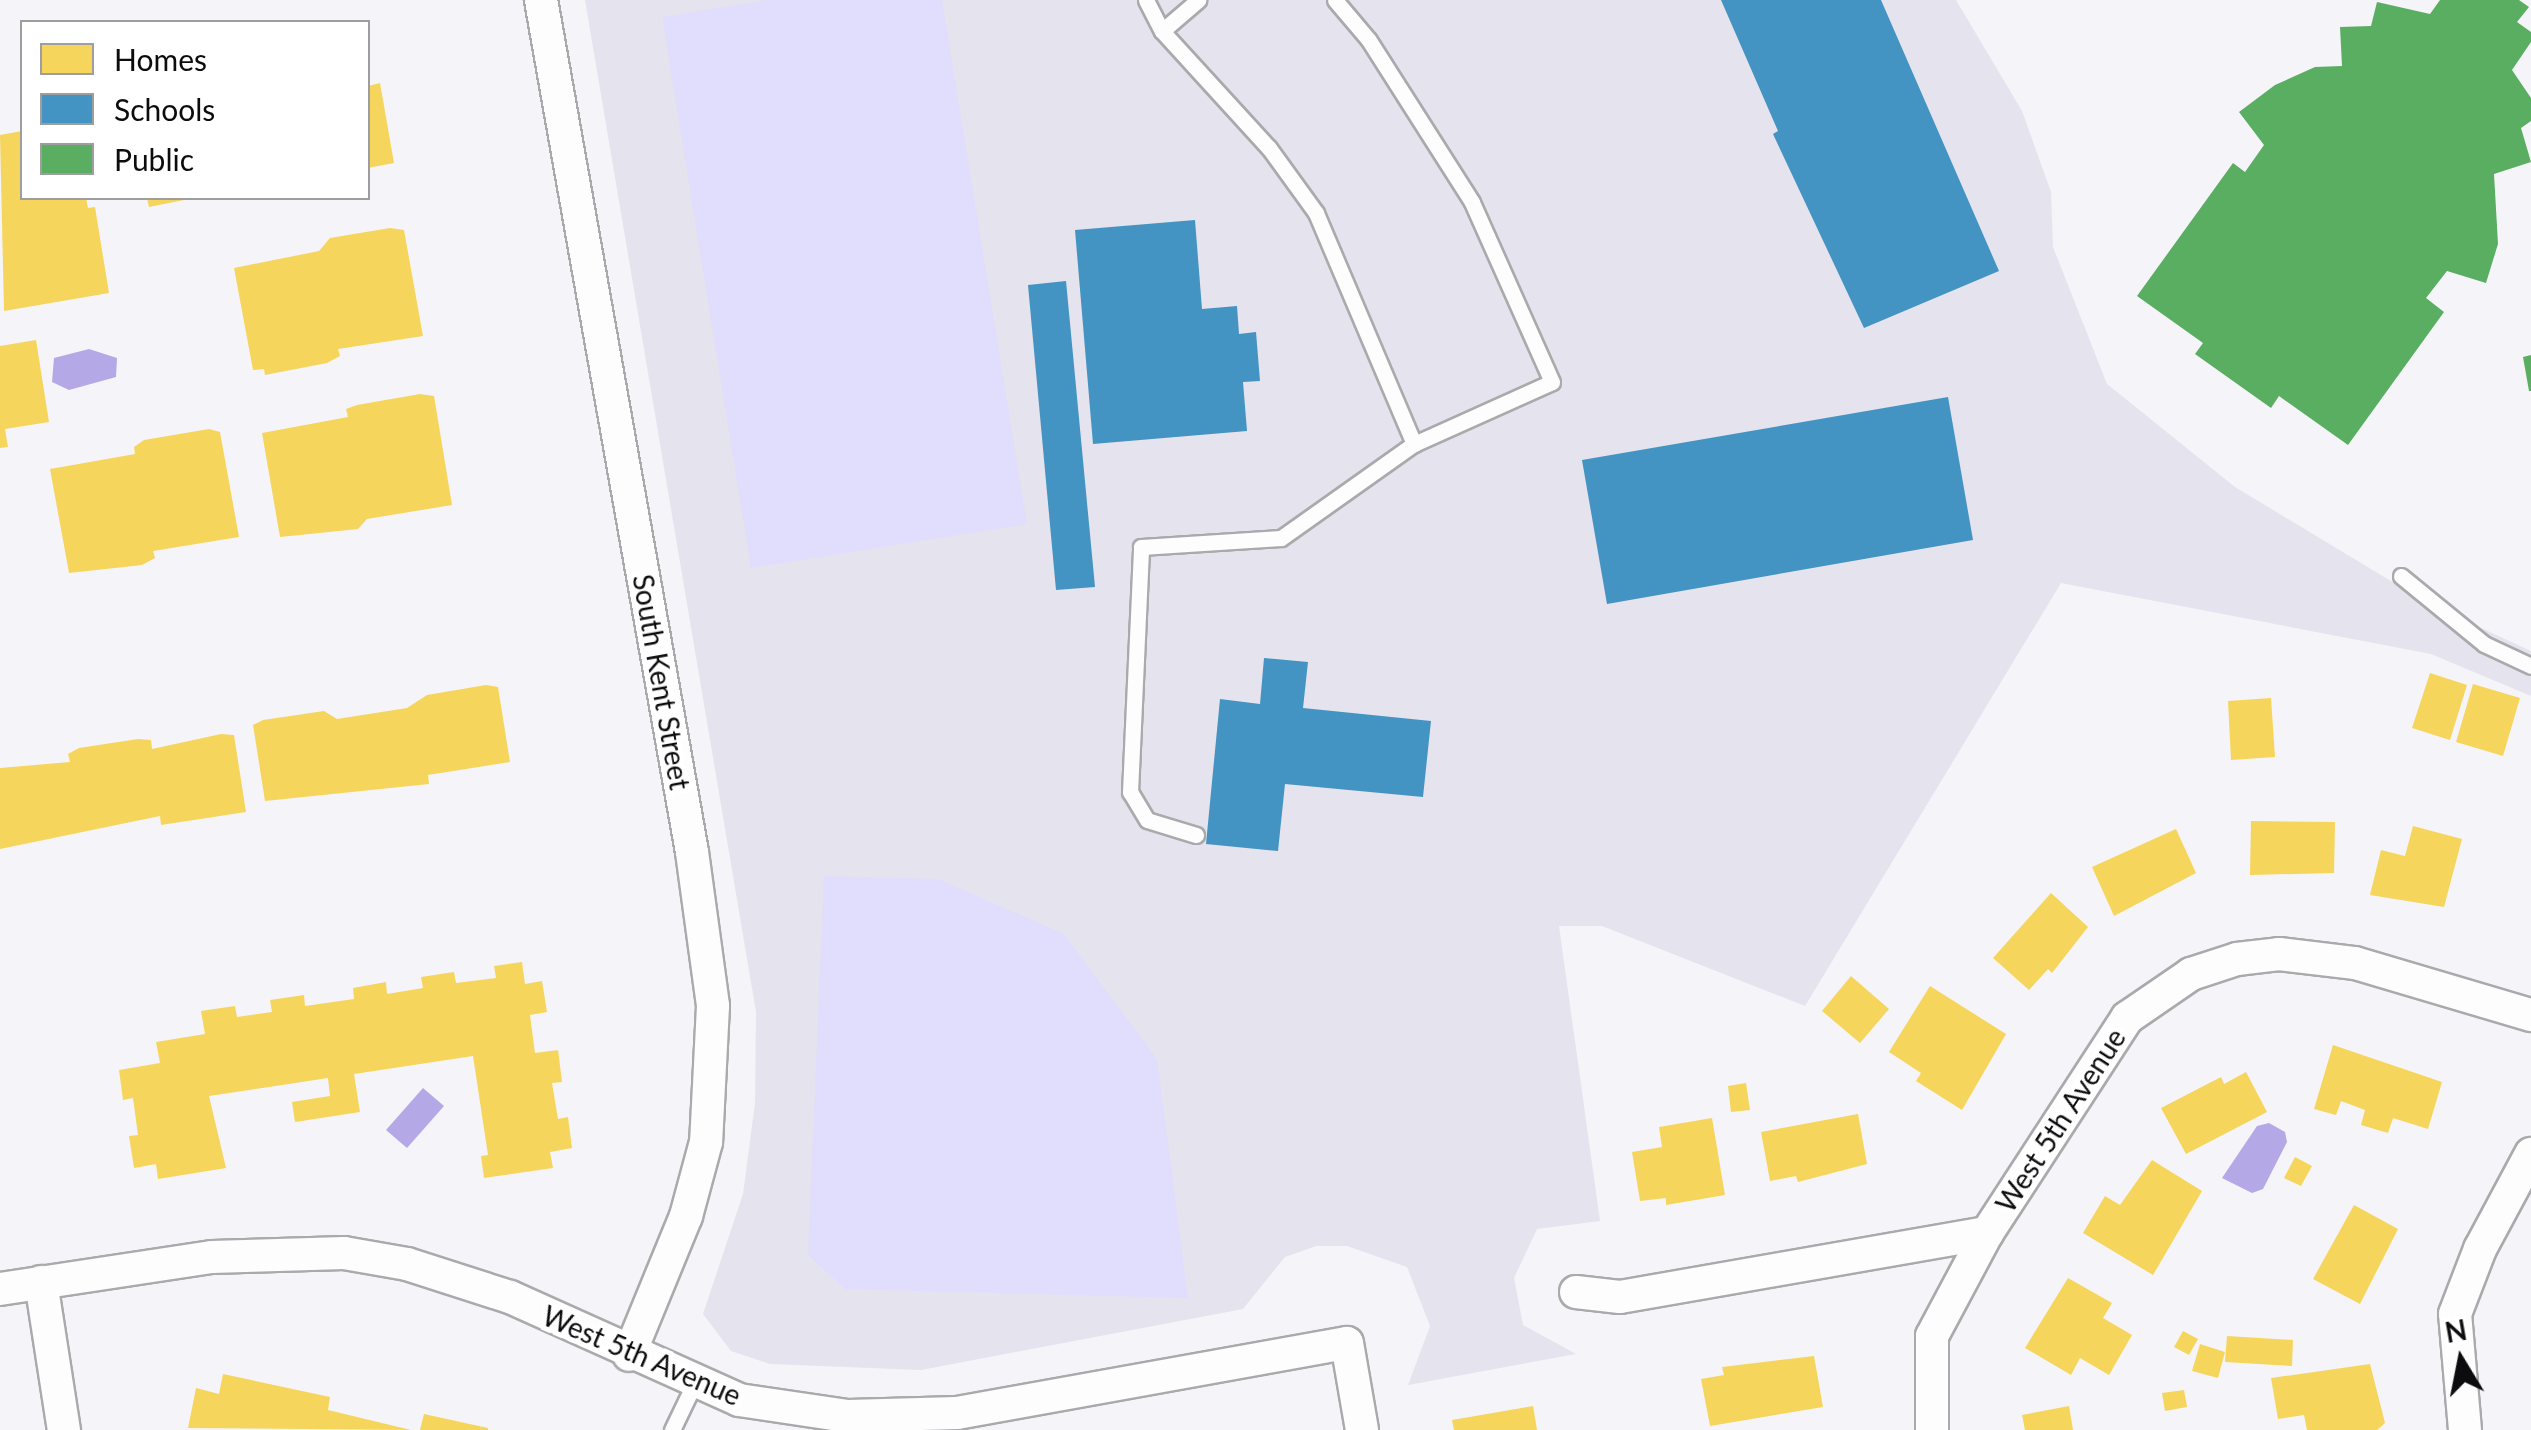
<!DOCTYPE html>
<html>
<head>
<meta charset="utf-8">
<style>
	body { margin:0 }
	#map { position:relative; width:2531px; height:1430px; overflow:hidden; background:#f5f4f8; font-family:Lato,sans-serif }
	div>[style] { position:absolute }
	.built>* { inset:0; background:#e5e3ed }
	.green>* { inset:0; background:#e1ddfc }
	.water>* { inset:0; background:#b4a8e7 }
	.homes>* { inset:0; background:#f6d55c }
	.schools>* { inset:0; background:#4393c3 }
	.public>* { inset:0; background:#5aae61 }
	.roads { filter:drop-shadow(2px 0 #aaa9ac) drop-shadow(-2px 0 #aaa9ac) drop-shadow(0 2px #aaa9ac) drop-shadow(0 -2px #aaa9ac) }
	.service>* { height:15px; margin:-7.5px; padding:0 7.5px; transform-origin:7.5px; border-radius:7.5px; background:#fefdfe }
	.minor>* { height:32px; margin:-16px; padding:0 16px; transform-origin:16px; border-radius:16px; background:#fefdfe }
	span { translate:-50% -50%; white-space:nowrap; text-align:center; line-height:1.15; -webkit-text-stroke:10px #fff; paint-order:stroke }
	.street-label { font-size:28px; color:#0c0c0e }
	.legend { position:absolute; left:20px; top:20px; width:350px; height:180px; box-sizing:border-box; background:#fff; border:2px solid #9e9e9f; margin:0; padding:12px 18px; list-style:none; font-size:30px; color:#0c0c0e }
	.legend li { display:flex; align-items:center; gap:20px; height:50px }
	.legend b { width:50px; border:2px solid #9e9e9f }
	.north { position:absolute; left:2411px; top:1310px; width:100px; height:100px; -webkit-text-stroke:8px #fff; paint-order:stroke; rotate:350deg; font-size:28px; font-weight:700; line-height:40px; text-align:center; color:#0c0c0e }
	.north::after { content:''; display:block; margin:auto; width:35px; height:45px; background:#0c0c0e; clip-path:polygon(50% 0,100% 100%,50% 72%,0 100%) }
</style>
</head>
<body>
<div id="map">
	<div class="built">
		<div style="clip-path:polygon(585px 0,1956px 0,2022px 111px,2051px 192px,2053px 247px,2107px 384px,2235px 487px,2429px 604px,2531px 651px,2531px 696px,2431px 654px,2061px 583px,1805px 1006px,1602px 926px,1559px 926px,1600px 1221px,1537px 1229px,1514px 1278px,1523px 1325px,1576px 1354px,1408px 1385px,1430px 1326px,1407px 1267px,1347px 1246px,1316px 1246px,1285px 1257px,1243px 1309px,921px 1370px,770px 1364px,731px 1351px,703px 1314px,743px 1194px,755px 1103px,756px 1012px)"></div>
	</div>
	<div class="green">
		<div style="clip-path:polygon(767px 0,942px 0,1027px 524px,751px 568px,662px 17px)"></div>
		<div style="clip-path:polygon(824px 876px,938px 879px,1064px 934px,1157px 1059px,1188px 1298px,845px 1289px,808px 1255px)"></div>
	</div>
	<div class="water">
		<div style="clip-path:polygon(89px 349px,117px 358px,116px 377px,69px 390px,52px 382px,54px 358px)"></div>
		<div style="clip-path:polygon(423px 1088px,444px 1106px,407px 1148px,386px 1130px)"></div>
		<div style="clip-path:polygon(2269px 1123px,2285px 1132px,2287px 1142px,2263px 1189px,2252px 1193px,2222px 1178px,2257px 1126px)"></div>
	</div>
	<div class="homes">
		<div style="clip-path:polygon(380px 83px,394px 163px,368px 168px,368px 86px)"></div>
		<div style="clip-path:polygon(22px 131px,22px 198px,86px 198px,88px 208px,95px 207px,109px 293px,4px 311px,0 135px)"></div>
		<div style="clip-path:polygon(147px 198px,189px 198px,189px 199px,149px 207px)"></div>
		<div style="clip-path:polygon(390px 228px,404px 230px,423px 336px,338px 349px,340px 356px,327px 363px,265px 375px,264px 369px,253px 370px,234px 268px,319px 251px,330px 238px)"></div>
		<div style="clip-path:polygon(36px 340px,49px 422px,5px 429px,8px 447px,0 448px,0 346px)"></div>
		<div style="clip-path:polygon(420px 394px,434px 396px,452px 505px,367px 519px,358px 529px,280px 537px,262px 433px,348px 417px,346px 409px,357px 405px)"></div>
		<div style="clip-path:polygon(209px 429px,220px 432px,239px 537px,153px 551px,155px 558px,142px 565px,69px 573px,50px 469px,135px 454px,134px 447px,144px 440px)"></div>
		<div style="clip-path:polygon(2430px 673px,2467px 685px,2450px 740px,2412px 728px)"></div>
		<div style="clip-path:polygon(2473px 684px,2520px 698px,2503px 756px,2456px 742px)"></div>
		<div style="clip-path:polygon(486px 685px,498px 687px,510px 762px,428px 775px,429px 784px,265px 801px,253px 725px,263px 720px,324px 711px,337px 719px,407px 708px,427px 695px)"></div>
		<div style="clip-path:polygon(2271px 698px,2275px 757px,2231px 760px,2228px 701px)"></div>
		<div style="clip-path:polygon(221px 734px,234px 735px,246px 812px,161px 825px,160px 816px,0 849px,0 768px,70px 762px,68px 754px,79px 748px,138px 739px,151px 740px,152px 749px)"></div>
		<div style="clip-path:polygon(2251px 821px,2335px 822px,2334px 873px,2250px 875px)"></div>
		<div style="clip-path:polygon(2413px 826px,2462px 839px,2444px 907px,2370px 895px,2381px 850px,2405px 856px)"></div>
		<div style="clip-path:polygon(2176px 829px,2196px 873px,2114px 916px,2092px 867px)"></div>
		<div style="clip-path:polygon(2051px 893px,2088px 927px,2052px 973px,2048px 969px,2029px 990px,1993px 958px)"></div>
		<div style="clip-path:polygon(522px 962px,525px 984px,542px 981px,547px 1012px,530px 1015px,535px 1053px,558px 1050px,562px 1082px,552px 1083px,558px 1119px,568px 1117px,572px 1148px,550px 1152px,553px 1168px,484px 1178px,481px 1156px,488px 1155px,473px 1056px,354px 1074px,360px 1112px,295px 1122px,292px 1102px,330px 1096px,328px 1078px,209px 1096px,226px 1168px,158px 1179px,156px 1164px,134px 1168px,129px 1136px,138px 1135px,133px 1098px,123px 1100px,119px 1070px,160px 1063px,156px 1042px,205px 1034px,201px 1011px,235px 1006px,237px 1017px,272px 1012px,270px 1000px,304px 995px,305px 1006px,354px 999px,353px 988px,386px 982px,387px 994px,423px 988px,421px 977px,454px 972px,456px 983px,496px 978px,494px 966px)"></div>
		<div style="clip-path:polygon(1851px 976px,1889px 1009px,1860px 1043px,1822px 1011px)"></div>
		<div style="clip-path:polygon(1930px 986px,2006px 1034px,1962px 1110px,1916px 1081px,1921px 1073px,1889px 1052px)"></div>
		<div style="clip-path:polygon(2333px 1045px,2442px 1082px,2428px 1129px,2393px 1118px,2388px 1133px,2361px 1125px,2365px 1110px,2341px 1101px,2336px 1115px,2314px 1109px)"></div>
		<div style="clip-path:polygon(2246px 1072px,2267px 1112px,2186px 1154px,2161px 1108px,2221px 1077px,2224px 1084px)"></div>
		<div style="clip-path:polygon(1746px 1083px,1750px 1110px,1731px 1112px,1728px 1086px)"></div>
		<div style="clip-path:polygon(1858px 1114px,1867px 1164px,1798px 1182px,1796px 1176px,1770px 1181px,1761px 1132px)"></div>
		<div style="clip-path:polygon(1712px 1118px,1725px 1195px,1666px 1205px,1666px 1198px,1640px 1201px,1632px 1152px,1662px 1147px,1659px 1127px)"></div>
		<div style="clip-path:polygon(2295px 1157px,2312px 1166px,2301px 1186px,2284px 1178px)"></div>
		<div style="clip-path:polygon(2152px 1160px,2202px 1191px,2153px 1275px,2083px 1233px,2105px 1196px,2120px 1205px)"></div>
		<div style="clip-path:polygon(2354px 1205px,2398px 1229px,2360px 1304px,2313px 1279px)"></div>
		<div style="clip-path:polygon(2068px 1278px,2112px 1303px,2103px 1318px,2132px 1335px,2109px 1375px,2080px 1358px,2071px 1375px,2025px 1348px)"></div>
		<div style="clip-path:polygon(2183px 1331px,2198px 1339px,2189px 1355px,2174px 1347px)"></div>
		<div style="clip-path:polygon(2227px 1336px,2293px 1340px,2292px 1366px,2225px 1362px)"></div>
		<div style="clip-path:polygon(2200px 1344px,2225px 1352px,2218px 1378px,2192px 1371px)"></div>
		<div style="clip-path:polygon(1814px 1356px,1823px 1407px,1710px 1426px,1701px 1379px,1724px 1375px,1722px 1367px)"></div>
		<div style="clip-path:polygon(2370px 1364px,2385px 1423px,2377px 1430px,2307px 1430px,2304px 1415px,2278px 1419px,2271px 1378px)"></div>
		<div style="clip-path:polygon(223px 1374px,330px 1397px,328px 1410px,411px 1430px,188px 1428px,196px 1388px,219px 1394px)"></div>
		<div style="clip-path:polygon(2184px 1390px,2187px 1407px,2165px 1411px,2162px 1393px)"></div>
		<div style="clip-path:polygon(1533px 1406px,1537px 1430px,1454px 1430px,1452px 1420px)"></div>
		<div style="clip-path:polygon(2069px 1406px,2073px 1430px,2025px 1430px,2022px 1415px)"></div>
		<div style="clip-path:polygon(424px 1414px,488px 1428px,488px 1430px,420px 1430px)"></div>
	</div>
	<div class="schools">
		<div style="clip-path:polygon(1721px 0,1881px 0,1999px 271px,1864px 328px,1773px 134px,1778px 131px)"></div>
		<div style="clip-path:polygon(1195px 220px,1202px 309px,1237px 306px,1239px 334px,1256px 332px,1260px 381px,1243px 382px,1247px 431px,1093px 444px,1075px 230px)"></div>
		<div style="clip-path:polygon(1066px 281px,1095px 587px,1056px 590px,1028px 285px)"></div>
		<div style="clip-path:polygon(1948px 397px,1973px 540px,1607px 604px,1582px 460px)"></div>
		<div style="clip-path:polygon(1264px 658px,1308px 662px,1303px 708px,1431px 721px,1423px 797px,1285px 784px,1278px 851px,1206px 844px,1220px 699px,1260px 704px)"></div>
	</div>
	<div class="public">
		<div style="clip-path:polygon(2440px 0,2519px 0,2529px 7px,2517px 22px,2531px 32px,2531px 42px,2512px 70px,2531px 98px,2531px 121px,2521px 128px,2531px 162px,2494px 174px,2498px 244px,2486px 283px,2447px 271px,2426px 298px,2444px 312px,2348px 445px,2279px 396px,2271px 408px,2195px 354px,2203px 343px,2137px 296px,2233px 163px,2245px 172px,2264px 145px,2239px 112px,2275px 85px,2315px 67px,2342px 66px,2340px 27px,2371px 26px,2377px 2px,2430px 14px)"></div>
		<div style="clip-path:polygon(2531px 355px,2531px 391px,2529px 391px,2523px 357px)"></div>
	</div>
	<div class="roads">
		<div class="service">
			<div style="left:1146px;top:0;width:35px;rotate:63deg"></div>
			<div style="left:1162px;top:31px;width:159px;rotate:47.6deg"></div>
			<div style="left:1269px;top:148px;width:80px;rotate:54.1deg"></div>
			<div style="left:1316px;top:213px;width:251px;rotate:67deg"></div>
			<div style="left:1162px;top:31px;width:48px;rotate:-40.7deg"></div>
			<div style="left:2401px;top:576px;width:107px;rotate:39.3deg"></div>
			<div style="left:2484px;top:644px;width:52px;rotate:25.1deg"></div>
			<div style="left:1196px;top:835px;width:51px;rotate:-163deg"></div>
			<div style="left:1147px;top:820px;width:33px;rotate:-121deg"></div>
			<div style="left:1130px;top:792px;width:245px;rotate:-87.4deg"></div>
			<div style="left:1141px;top:547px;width:140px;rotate:-3.7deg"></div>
			<div style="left:1281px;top:538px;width:163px;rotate:-35.3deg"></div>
			<div style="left:1414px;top:444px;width:151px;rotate:-24.2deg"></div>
			<div style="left:1552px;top:382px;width:197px;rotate:-114deg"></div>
			<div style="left:1472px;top:202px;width:193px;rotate:-122.5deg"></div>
			<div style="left:1368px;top:39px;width:51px;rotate:-130.2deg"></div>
			<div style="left:672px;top:1430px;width:51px;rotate:-64.4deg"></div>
		</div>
		<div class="minor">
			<div style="left:541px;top:0;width:865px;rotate:79.95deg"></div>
			<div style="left:692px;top:852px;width:155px;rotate:82.2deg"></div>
			<div style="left:713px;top:1006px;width:136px;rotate:92.9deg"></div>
			<div style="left:706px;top:1142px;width:77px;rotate:105.1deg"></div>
			<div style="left:686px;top:1216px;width:150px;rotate:112.3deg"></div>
			<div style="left:41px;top:1282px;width:150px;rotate:81.2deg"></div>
			<div style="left:0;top:1289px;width:214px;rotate:-8.6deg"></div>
			<div style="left:212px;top:1257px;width:132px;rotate:-1.7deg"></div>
			<div style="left:344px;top:1253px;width:64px;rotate:9.9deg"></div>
			<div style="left:407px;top:1264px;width:108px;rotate:17.8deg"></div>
			<div style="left:510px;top:1297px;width:251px;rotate:24.2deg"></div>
			<div style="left:739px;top:1400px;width:110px;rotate:8.4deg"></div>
			<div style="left:848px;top:1416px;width:109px;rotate:-1.6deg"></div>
			<div style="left:957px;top:1413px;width:396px;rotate:-10.2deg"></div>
			<div style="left:1347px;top:1343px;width:88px;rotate:80.2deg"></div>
			<div style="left:1576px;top:1292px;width:44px;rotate:6.5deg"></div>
			<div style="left:1620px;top:1297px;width:373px;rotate:-9.9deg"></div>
			<div style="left:1987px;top:1233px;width:257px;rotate:-56.9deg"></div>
			<div style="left:2127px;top:1018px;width:78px;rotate:-34.5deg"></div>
			<div style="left:2191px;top:974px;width:48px;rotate:-18.1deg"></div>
			<div style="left:2237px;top:959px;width:42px;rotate:-6.8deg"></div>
			<div style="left:2279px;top:954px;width:77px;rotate:6.8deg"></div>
			<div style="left:2355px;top:963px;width:184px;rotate:16.5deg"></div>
			<div style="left:1932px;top:1430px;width:94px;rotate:-90deg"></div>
			<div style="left:1932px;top:1336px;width:117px;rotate:-61.9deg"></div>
			<div style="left:2465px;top:1430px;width:116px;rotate:-94.9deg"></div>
			<div style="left:2455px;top:1314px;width:70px;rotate:-69deg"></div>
			<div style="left:2480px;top:1249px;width:108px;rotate:-61.8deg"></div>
		</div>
	</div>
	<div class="street-label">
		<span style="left:662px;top:682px;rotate:80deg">South Kent Street</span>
		<span style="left:2060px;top:1120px;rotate:-57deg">West 5th Avenue</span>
		<span style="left:642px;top:1355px;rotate:23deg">West 5th Avenue</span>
	</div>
	<ul class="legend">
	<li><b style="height:28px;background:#f6d55c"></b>Homes</li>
	<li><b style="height:28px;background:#4393c3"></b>Schools</li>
	<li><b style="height:28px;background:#5aae61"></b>Public</li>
	</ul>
	<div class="north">N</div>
</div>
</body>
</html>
